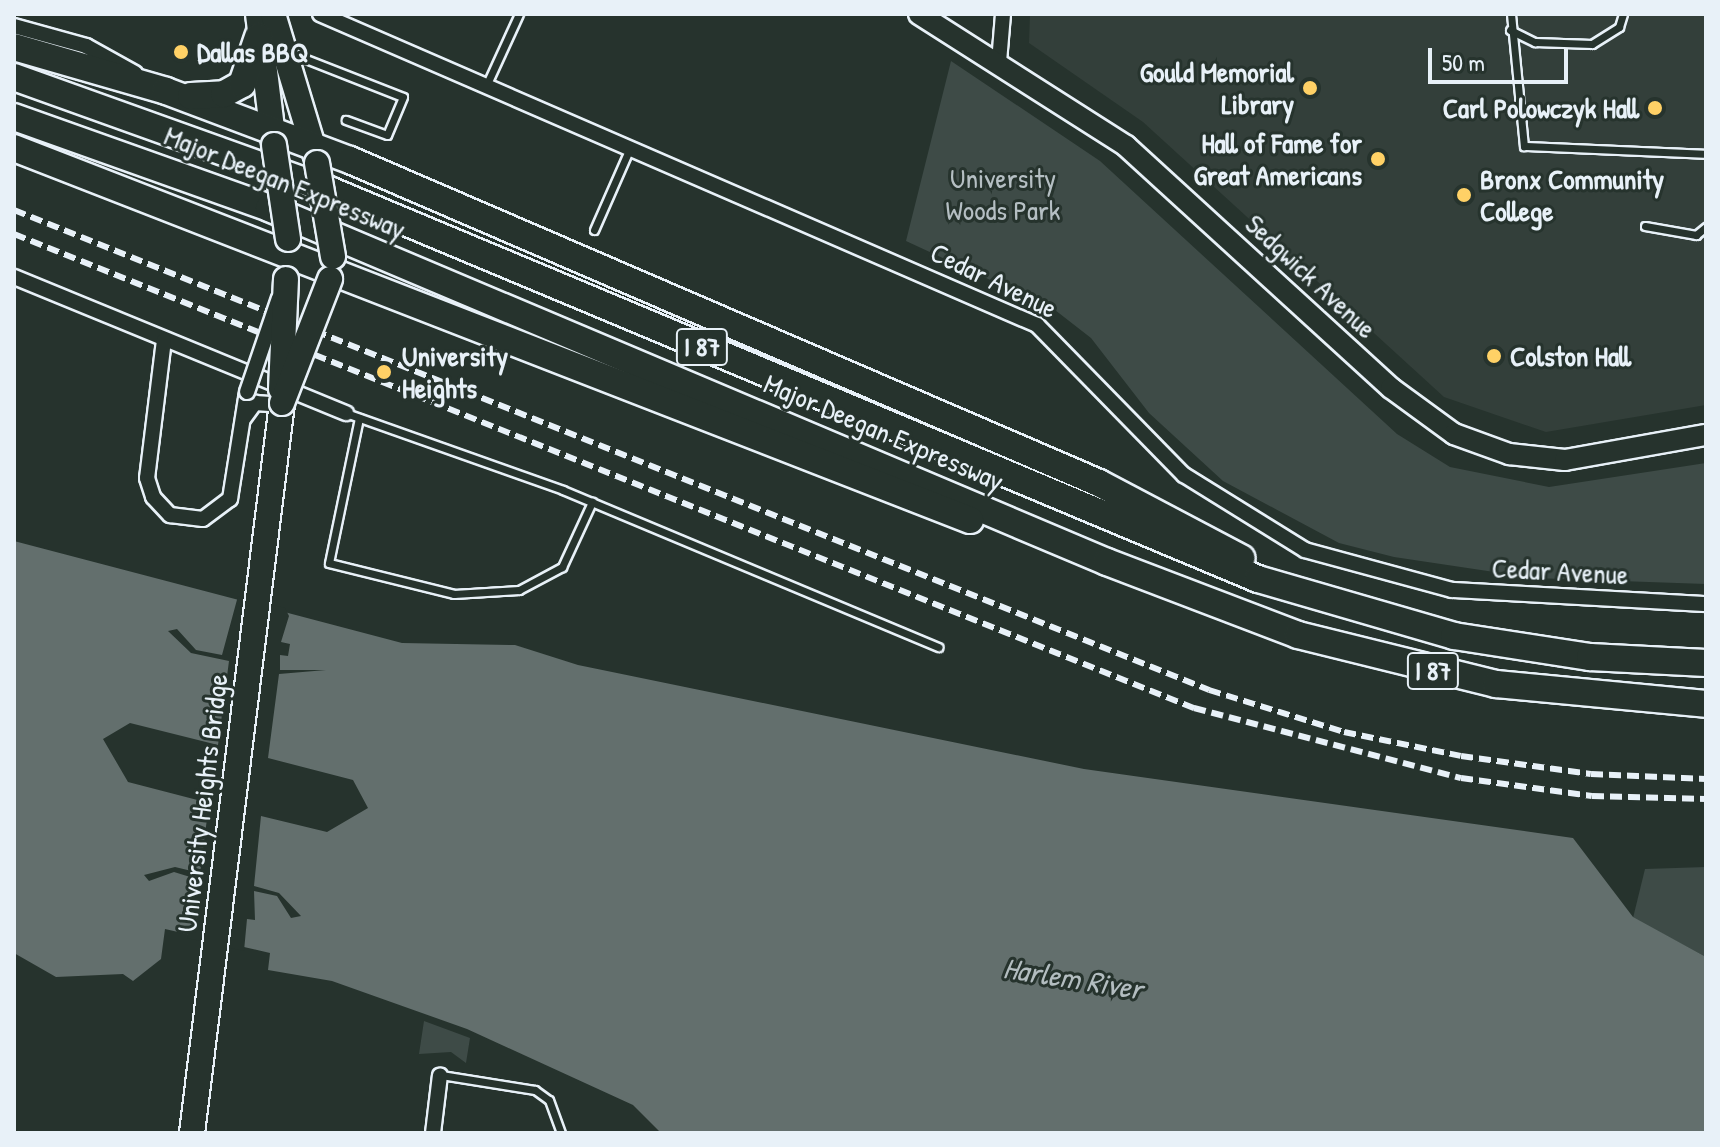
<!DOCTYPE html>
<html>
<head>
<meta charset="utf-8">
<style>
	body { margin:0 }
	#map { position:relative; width:1720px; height:1147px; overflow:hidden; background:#26332d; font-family:"Patrick Hand",sans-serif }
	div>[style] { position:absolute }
	.built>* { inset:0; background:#333f3a }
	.green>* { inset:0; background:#3e4b47 }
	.water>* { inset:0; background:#636f6d }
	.pier>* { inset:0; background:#26332d }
	.roads { filter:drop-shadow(2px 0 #e8f1f8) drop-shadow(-2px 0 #e8f1f8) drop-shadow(0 2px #e8f1f8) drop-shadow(0 -2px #e8f1f8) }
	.lane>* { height:7px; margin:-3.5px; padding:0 3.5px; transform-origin:3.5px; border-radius:3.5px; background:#26332d }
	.street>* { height:14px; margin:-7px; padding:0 7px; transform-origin:7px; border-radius:7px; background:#26332d }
	.secondary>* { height:20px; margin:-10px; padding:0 10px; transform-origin:10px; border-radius:10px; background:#26332d }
	.primary>* { height:24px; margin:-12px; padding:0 12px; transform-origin:12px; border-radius:12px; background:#26332d }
	.highway>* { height:26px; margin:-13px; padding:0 13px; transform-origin:13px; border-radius:13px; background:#26332d }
	.rail>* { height:6px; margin-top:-3px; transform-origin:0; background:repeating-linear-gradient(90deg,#e8f1f8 0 12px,transparent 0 18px) }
	.bridges { filter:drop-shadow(2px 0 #e8f1f8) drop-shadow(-2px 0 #e8f1f8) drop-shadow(0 2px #e8f1f8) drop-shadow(0 -2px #e8f1f8) }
	.street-bridge>* { height:14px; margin:-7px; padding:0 7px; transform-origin:7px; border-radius:7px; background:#26332d }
	.primary-bridge>* { height:24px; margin:-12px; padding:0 12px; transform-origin:12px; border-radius:12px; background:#26332d }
	.dots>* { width:22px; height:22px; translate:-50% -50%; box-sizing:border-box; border:4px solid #26332d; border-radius:50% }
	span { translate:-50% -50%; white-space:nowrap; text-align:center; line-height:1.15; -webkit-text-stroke:6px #26332d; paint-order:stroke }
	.shield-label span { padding:2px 6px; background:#26332d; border:2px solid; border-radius:6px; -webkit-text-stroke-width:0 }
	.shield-label { font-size:26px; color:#e8f1f8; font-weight:700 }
	.poi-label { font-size:28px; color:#e8f1f8; font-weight:700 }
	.left { translate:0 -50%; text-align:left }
	.right { translate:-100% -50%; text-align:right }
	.park-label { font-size:28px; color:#b5bfc3 }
	.street-label { font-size:28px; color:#e8f1f8 }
	.water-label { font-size:30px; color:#b3bdc0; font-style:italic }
	.frame { position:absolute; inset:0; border:16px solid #e8f1f8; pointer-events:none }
	.scale { position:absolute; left:1428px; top:48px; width:140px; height:36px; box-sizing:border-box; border:4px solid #e8f1f8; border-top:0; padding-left:10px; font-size:24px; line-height:28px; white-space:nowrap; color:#e8f1f8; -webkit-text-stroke:6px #26332d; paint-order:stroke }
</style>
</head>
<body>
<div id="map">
	<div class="built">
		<div style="clip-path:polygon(1030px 14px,1706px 14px,1706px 405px,1546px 432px,1444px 397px,1143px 122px,1029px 43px)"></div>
	</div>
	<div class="green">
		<div style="clip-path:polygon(951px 61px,1100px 161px,1397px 434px,1450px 467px,1549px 487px,1706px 463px,1706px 584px,1534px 578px,1394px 557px,1339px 543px,1223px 481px,1149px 413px,1091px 338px,1055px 310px,906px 241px)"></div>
		<div style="clip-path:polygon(1706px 867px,1706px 957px,1633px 918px,1645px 869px)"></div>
		<div style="clip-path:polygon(424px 1021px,470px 1038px,466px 1063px,451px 1052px,419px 1054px)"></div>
	</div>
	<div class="water">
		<div style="clip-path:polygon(14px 541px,402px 643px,515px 645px,578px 665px,1084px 769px,1573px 838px,1633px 917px,1706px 957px,1706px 1133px,661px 1133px,633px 1105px,467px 1029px,332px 981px,268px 970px,270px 953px,165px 929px,161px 959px,133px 981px,123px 974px,56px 977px,14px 953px)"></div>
	</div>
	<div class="pier">
		<div style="clip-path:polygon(238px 596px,285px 608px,289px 616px,281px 642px,290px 644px,288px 656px,280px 655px,280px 670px,326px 670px,279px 674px,268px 758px,353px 780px,368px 808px,327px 832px,261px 816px,254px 886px,279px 893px,301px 916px,291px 918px,277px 896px,254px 891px,255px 920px,247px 919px,244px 951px,187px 938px,189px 926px,196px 926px,197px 913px,189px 912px,200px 880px,174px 872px,149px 881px,144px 875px,175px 867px,200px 873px,209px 803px,128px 782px,103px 739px,130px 723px,218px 745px,229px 661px,191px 653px,168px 631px,177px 629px,196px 650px,222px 655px)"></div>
	</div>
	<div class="roads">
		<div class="lane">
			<div style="left:1511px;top:14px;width:133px;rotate:84.4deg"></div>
			<div style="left:1524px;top:146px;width:182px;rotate:2.5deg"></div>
			<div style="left:1510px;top:30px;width:28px;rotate:26deg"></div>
			<div style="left:1535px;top:42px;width:57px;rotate:2deg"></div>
			<div style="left:1592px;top:44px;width:32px;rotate:-32deg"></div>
			<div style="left:1619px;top:27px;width:14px;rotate:-73deg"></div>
			<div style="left:288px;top:52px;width:123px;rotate:21.4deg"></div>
			<div style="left:403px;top:97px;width:41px;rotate:112.8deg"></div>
			<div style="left:387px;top:135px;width:44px;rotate:-159.9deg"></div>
			<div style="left:486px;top:86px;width:79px;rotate:-65.4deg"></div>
			<div style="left:1645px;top:226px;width:52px;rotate:10deg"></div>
			<div style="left:1696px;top:235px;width:13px;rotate:-39deg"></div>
			<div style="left:594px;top:230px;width:90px;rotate:-66.3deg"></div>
			<div style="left:346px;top:413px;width:230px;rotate:19.5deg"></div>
			<div style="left:563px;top:490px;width:407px;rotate:22.7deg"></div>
			<div style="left:359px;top:418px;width:148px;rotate:101.7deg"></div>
			<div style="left:329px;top:563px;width:129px;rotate:13.9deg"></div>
			<div style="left:454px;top:594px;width:65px;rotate:-3.5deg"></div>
			<div style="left:519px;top:590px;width:49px;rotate:-28.1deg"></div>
			<div style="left:562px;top:567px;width:72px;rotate:-65.2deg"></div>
			<div style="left:441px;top:1075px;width:95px;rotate:9.1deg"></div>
			<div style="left:535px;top:1090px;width:17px;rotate:36deg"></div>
			<div style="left:549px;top:1100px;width:35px;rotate:70deg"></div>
		</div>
		<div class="street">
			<div style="left:320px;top:14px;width:782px;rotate:23.45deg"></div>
			<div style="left:1037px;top:325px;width:210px;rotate:45.6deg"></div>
			<div style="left:1184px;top:475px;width:142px;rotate:31.8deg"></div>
			<div style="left:1305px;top:550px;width:152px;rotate:15.2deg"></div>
			<div style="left:1452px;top:590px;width:254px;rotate:3.2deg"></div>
			<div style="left:14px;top:26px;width:75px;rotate:15.5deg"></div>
			<div style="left:86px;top:46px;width:56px;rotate:28.9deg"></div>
			<div style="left:999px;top:62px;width:48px;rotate:-85.2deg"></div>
			<div style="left:14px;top:277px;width:359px;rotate:22.3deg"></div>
			<div style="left:164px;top:340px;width:139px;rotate:97deg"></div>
			<div style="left:147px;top:478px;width:20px;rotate:72deg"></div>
			<div style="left:153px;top:497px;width:25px;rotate:47deg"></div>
			<div style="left:170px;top:515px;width:33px;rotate:7deg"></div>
			<div style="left:203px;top:519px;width:34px;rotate:-37deg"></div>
			<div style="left:230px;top:499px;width:108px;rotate:-81deg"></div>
			<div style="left:244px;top:418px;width:19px;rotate:-54deg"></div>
			<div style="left:255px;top:403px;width:26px;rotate:4deg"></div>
			<div style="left:433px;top:1133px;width:58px;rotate:-83.1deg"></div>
		</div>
		<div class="secondary">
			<div style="left:919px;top:14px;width:246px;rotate:32.5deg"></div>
			<div style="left:1126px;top:146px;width:359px;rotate:42.4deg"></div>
			<div style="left:1391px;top:388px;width:78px;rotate:36.1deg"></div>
			<div style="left:1454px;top:434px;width:59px;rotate:20deg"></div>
			<div style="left:1509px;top:454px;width:56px;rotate:6.1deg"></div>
			<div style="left:1565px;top:460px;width:143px;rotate:-10.1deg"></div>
		</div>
		<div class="primary">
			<div style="left:258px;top:14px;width:132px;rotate:83deg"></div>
			<div style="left:273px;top:14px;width:152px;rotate:73.2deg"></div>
			<div style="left:192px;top:1133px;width:736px;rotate:-82.97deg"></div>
		</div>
		<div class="highway">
			<div style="left:14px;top:47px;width:158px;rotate:16.1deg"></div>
			<div style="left:166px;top:91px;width:197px;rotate:20.6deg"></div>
			<div style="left:350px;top:160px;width:816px;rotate:23.33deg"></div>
			<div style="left:1099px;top:483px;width:161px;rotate:27.8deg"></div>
			<div style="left:14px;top:77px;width:335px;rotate:19.7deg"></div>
			<div style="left:329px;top:190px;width:1007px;rotate:22.72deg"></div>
			<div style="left:1258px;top:579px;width:204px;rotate:16.2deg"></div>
			<div style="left:1454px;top:636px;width:138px;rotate:8.8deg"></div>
			<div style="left:1590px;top:657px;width:116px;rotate:3deg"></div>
			<div style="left:191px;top:96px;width:33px;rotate:-3deg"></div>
			<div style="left:224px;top:94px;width:21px;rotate:-29deg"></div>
			<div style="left:242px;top:84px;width:50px;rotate:-71.2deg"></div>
			<div style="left:14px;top:117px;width:271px;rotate:19.6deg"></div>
			<div style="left:269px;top:208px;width:910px;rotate:22.9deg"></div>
			<div style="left:1107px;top:562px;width:204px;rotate:20.9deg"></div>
			<div style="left:1298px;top:635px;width:204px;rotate:13.9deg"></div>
			<div style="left:1496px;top:684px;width:211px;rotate:5.4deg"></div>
			<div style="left:14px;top:148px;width:1026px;rotate:21.26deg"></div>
		</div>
	</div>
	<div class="rail">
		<div style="left:14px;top:210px;width:1288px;rotate:21.88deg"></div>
		<div style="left:1209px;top:690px;width:141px;rotate:17.3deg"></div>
		<div style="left:1344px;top:732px;width:119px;rotate:11.6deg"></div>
		<div style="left:1461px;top:756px;width:131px;rotate:7.9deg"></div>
		<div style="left:1591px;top:774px;width:115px;rotate:2.5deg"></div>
		<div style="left:14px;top:234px;width:1272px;rotate:21.89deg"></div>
		<div style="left:1194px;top:708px;width:276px;rotate:14.7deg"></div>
		<div style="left:1461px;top:778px;width:132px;rotate:7.8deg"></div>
		<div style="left:1592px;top:796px;width:114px;rotate:1.5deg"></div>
	</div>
	<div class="bridges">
		<div class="street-bridge">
			<div style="left:247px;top:392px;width:99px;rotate:-71.2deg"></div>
		</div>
		<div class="primary-bridge">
			<div style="left:274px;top:145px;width:95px;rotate:81.5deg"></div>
			<div style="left:317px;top:163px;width:95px;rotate:80.3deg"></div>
			<div style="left:281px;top:389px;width:110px;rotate:-87.4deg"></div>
			<div style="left:282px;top:403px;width:133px;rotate:-68.8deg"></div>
		</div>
	</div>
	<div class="dots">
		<div style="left:181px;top:52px;background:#ffd166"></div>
		<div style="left:1310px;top:88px;background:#ffd166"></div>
		<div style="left:1655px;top:108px;background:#ffd166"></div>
		<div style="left:1378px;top:159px;background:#ffd166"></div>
		<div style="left:1464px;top:195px;background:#ffd166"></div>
		<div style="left:1494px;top:356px;background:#ffd166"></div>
		<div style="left:384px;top:372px;background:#ffd166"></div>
	</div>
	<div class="shield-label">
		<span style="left:702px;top:347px">I 87</span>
		<span style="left:1433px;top:671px">I 87</span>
	</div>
	<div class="poi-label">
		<span class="left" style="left:197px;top:52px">Dallas BBQ</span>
		<span class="right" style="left:1294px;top:88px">Gould Memorial<br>Library</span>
		<span class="right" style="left:1639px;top:108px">Carl Polowczyk Hall</span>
		<span class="right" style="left:1362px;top:159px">Hall of Fame for<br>Great Americans</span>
		<span class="left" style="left:1480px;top:195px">Bronx Community<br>College</span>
		<span class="left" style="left:402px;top:372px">University<br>Heights</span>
		<span class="left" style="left:1510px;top:356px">Colston Hall</span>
	</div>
	<div class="park-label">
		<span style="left:1003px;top:194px">University<br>Woods Park</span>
	</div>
	<div class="street-label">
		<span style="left:285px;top:182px;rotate:22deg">Major Deegan Expressway</span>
		<span style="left:1311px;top:276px;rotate:43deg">Sedgwick Avenue</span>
		<span style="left:994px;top:280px;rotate:26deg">Cedar Avenue</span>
		<span style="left:884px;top:432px;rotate:23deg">Major Deegan Expressway</span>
		<span style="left:1560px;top:571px;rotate:3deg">Cedar Avenue</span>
		<span style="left:202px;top:803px;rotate:-83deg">University Heights Bridge</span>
	</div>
	<div class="water-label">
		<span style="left:1073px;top:978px;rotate:9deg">Harlem River</span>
	</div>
	<div class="frame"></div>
	<div class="scale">50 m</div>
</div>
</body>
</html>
